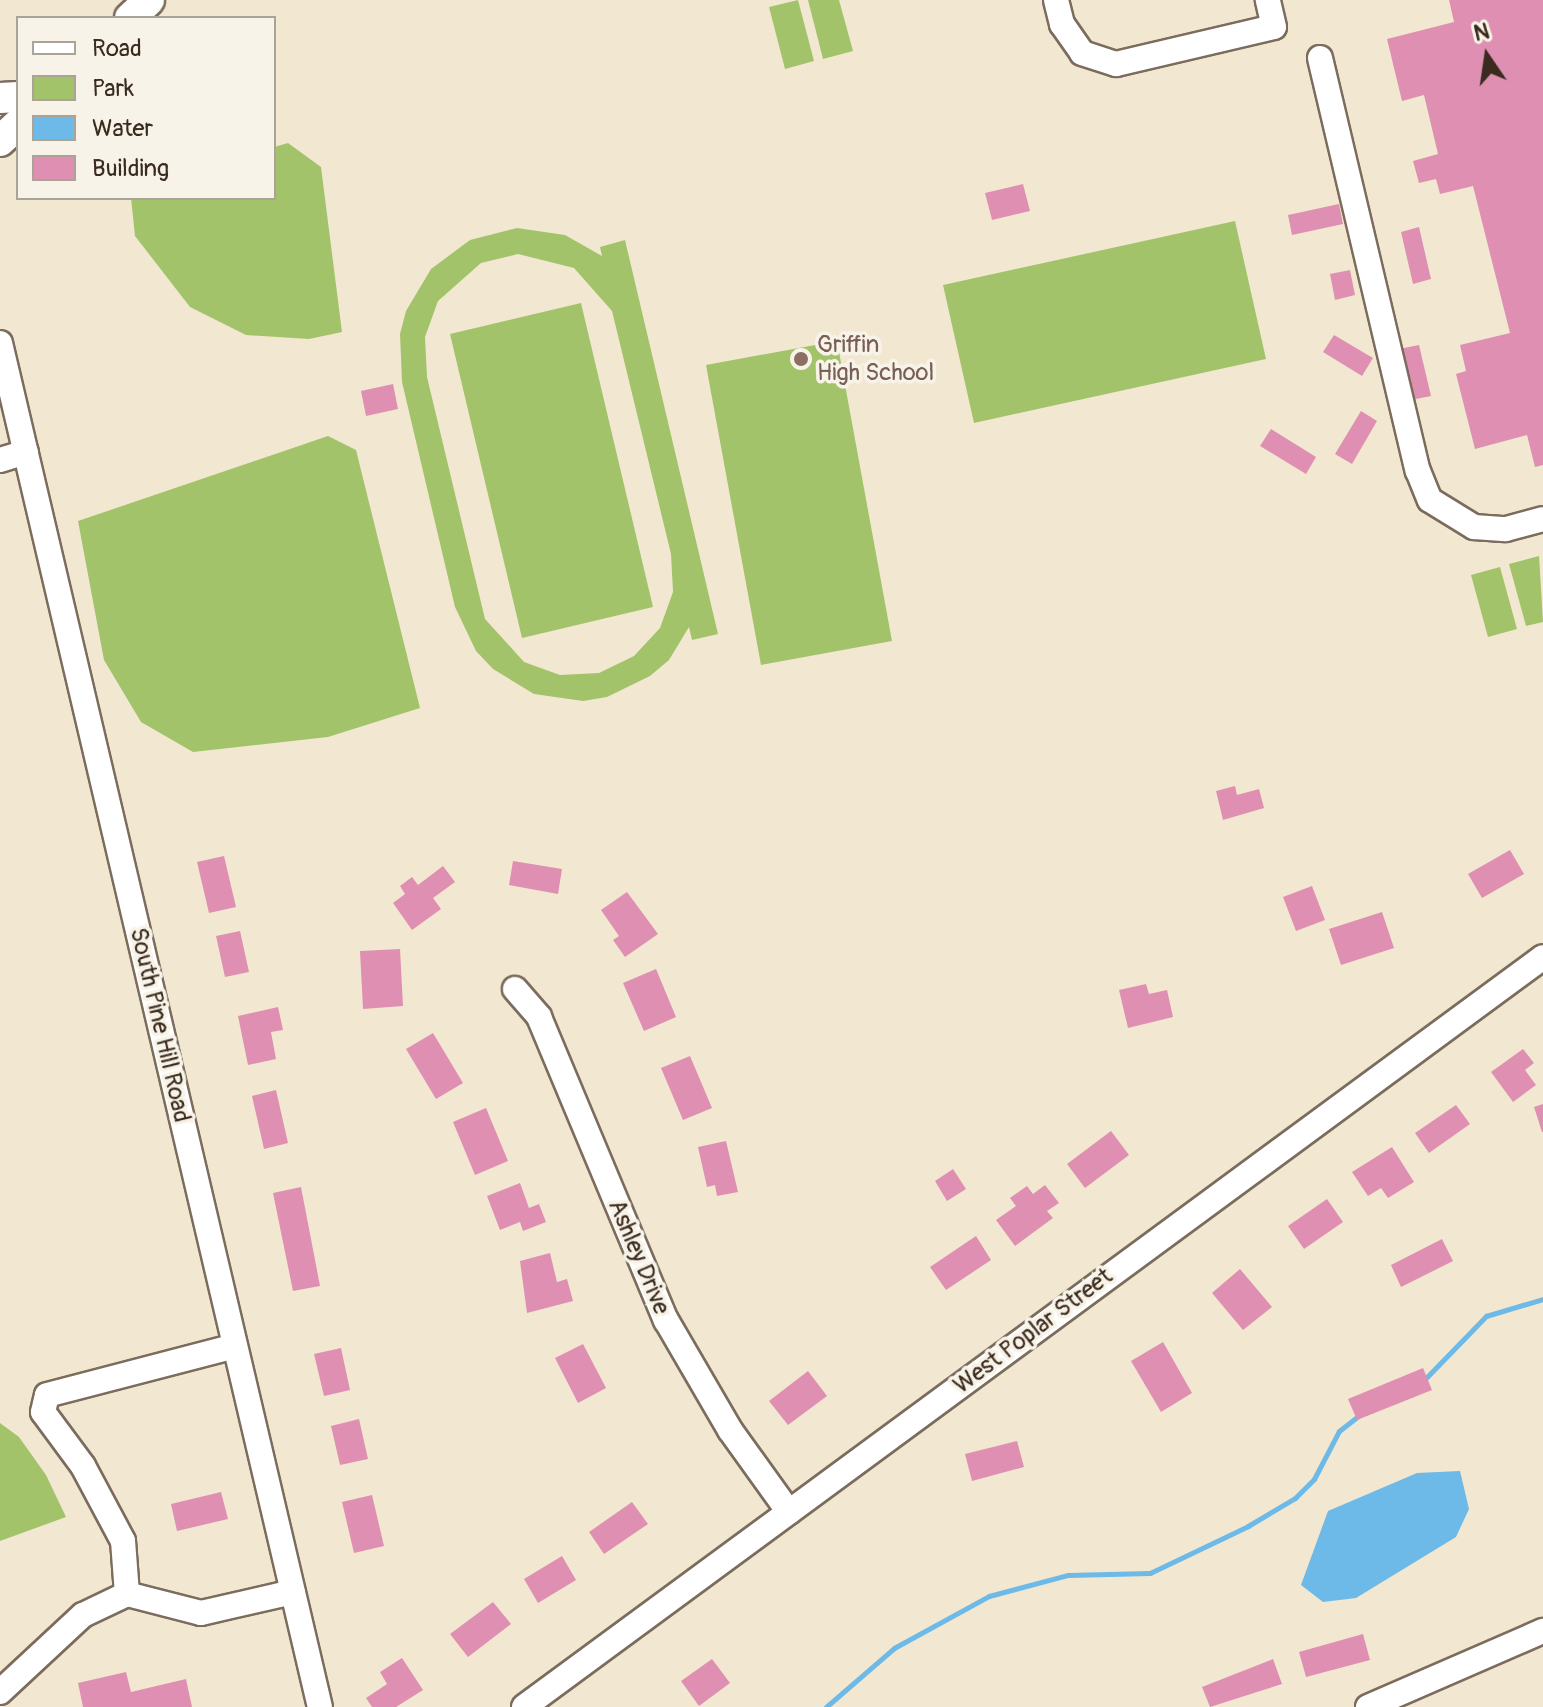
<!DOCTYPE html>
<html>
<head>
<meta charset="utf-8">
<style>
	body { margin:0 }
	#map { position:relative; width:1543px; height:1707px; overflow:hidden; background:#f2e8d1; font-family:Pangolin,sans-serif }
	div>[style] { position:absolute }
	.green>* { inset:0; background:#a3c36b }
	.water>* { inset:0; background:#6db9e7 }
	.stream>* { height:5px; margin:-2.5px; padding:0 2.5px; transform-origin:2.5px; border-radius:2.5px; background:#6db9e7 }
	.building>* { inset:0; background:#df8fb2 }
	.roads { filter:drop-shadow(2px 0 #7b6c5d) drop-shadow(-2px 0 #7b6c5d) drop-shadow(0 2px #7b6c5d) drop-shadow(0 -2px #7b6c5d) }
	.minor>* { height:24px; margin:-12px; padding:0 12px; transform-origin:12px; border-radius:12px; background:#fff }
	.major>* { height:30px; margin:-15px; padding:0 15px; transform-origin:15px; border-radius:15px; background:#fff }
	.dots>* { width:22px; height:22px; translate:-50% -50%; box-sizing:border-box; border:4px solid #f7f3e8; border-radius:50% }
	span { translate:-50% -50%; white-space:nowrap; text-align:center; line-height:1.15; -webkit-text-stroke:7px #f7f3e8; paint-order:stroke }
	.education-label { font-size:24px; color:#785e54 }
	.left { translate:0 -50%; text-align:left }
	.street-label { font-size:24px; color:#3b2a1e }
	.legend { position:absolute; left:16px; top:16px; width:260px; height:184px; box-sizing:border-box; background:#f7f3e8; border:2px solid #aca397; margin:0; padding:10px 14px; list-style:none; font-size:24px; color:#3b2a1e }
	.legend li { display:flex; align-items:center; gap:16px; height:40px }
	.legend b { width:40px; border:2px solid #aca397 }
	.north { position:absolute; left:1447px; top:16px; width:80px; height:80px; -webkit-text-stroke:6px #f7f3e8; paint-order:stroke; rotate:347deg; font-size:22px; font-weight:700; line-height:32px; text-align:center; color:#3b2a1e }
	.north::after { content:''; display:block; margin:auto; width:28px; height:36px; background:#3b2a1e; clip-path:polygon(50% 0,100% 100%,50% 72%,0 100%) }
</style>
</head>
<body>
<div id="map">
	<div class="green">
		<div style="clip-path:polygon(798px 0,814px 61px,785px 69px,769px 7px)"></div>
		<div style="clip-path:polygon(808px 0,839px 0,853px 51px,823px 59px)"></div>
		<div style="clip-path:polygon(288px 143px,321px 167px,342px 332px,309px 339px,246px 335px,190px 307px,135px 236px,131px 198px,274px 198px,274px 147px)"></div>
		<div style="clip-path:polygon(1235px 221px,1266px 359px,974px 423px,943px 285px)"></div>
		<div style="clip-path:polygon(evenodd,517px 228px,565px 235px,602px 256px,600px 247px,625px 240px,718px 634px,692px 640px,689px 627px,669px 660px,650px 676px,607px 697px,583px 701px,534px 694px,493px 669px,476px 651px,455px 607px,402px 382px,400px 334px,406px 311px,431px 269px,470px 240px,517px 228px,518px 254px,574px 268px,612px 311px,671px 554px,673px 592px,660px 628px,634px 656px,599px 673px,560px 675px,524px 662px,485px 619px,427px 377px,425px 337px,438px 301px,481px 263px,518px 254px)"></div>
		<div style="clip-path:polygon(581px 303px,653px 607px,522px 638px,450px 334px)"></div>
		<div style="clip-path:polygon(837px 341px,892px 641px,761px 665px,706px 365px)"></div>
		<div style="clip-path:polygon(328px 436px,356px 450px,420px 708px,328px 737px,193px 752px,141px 722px,104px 660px,78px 521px)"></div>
		<div style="clip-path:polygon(1539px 556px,1543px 622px,1526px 626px,1509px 564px)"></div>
		<div style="clip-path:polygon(1500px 567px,1517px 629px,1488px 637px,1471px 575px)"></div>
		<div style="clip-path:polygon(0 1423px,19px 1437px,46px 1475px,66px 1517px,0 1541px)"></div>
	</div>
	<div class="water">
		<div style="clip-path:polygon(1460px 1471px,1469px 1509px,1456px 1537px,1356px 1598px,1323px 1602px,1301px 1585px,1328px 1511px,1417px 1473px)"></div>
	</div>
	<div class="stream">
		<div style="left:1423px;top:1381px;width:91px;rotate:-45.9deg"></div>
		<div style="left:1486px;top:1316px;width:59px;rotate:-16.6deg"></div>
		<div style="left:826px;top:1707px;width:90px;rotate:-40.9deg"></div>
		<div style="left:894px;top:1648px;width:108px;rotate:-28.7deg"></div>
		<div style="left:989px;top:1596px;width:82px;rotate:-14.9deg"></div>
		<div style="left:1068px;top:1575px;width:82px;rotate:-1.4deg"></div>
		<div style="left:1150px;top:1573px;width:109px;rotate:-25.6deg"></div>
		<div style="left:1248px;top:1526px;width:55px;rotate:-30.8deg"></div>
		<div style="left:1295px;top:1498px;width:27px;rotate:-45deg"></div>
		<div style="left:1314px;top:1479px;width:54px;rotate:-62.5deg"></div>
		<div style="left:1339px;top:1431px;width:28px;rotate:-38deg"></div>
	</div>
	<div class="building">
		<div style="clip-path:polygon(1449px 0,1543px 0,1543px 465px,1535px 467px,1527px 435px,1475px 449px,1456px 374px,1466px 371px,1460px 345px,1510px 333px,1473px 186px,1440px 194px,1436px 179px,1419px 183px,1413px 161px,1438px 154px,1424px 95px,1402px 101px,1387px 39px,1454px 22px)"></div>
		<div style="clip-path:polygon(1023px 184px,1030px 211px,992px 220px,985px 193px)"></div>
		<div style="clip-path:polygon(1339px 204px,1343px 224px,1292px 235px,1288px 215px)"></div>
		<div style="clip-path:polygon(1419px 227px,1431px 279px,1413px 284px,1401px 232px)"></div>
		<div style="clip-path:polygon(1350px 270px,1355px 295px,1335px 300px,1330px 274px)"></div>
		<div style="clip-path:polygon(1334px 335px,1373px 358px,1362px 376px,1323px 352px)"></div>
		<div style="clip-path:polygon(1419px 345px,1431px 396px,1411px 400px,1399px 349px)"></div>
		<div style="clip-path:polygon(393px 384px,398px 409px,366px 416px,361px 391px)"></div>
		<div style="clip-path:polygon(1361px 411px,1377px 421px,1352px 464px,1335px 454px)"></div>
		<div style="clip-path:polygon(1271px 429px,1316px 457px,1306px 474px,1260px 446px)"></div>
		<div style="clip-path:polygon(1235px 786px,1237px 795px,1259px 789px,1264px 808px,1223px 820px,1216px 791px)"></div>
		<div style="clip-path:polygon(1510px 850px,1524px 874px,1482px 898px,1468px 874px)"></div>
		<div style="clip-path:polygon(224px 856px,236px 907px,209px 913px,197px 862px)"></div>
		<div style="clip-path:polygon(513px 861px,562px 869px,558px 894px,509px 885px)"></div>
		<div style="clip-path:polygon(443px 866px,455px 882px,433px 898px,441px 909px,412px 930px,393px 903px,405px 894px,400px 886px,412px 877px,418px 885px)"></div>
		<div style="clip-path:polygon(1312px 886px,1325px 920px,1296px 931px,1283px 897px)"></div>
		<div style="clip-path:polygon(627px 892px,658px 934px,625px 957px,613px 940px,619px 936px,601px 910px)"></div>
		<div style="clip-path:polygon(1382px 912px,1394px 948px,1341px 965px,1329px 929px)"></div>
		<div style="clip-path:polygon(240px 931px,249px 972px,225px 977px,216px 936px)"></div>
		<div style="clip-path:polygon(400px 949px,403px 1006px,363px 1009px,360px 951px)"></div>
		<div style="clip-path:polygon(656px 969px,676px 1017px,644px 1031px,623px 983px)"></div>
		<div style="clip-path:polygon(1146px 984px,1149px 994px,1167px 990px,1173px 1017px,1128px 1028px,1119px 990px)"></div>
		<div style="clip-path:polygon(278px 1007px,283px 1030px,271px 1032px,276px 1059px,248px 1065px,238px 1016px)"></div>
		<div style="clip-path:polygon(433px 1033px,463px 1083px,436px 1099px,406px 1049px)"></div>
		<div style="clip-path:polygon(1523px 1049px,1534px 1063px,1525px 1070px,1536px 1085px,1513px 1102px,1491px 1072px)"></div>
		<div style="clip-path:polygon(690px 1056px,712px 1108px,683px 1120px,661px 1068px)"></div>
		<div style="clip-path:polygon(276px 1090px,288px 1143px,264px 1149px,252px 1096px)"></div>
		<div style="clip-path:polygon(1543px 1104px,1543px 1132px,1542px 1132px,1534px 1107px)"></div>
		<div style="clip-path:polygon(1456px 1105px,1470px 1124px,1429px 1153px,1415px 1133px)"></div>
		<div style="clip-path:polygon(486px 1108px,508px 1161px,475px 1175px,453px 1122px)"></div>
		<div style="clip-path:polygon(1111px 1131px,1129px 1155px,1085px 1188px,1067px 1164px)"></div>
		<div style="clip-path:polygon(726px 1141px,738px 1192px,717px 1196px,715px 1185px,707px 1187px,698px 1147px)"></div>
		<div style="clip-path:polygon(1392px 1147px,1414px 1182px,1388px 1198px,1381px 1188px,1368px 1196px,1352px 1172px)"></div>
		<div style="clip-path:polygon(953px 1169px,966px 1189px,947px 1201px,935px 1181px)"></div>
		<div style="clip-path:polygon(520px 1183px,529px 1208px,539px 1204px,546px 1222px,523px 1231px,520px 1222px,500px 1230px,487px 1196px)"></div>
		<div style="clip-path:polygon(1045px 1185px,1059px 1203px,1047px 1211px,1053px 1218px,1015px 1246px,996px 1220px,1016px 1206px,1010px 1198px,1027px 1186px,1033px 1194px)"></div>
		<div style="clip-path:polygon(301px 1187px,320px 1286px,293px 1291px,273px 1193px)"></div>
		<div style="clip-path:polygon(1327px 1199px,1343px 1222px,1304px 1249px,1288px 1226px)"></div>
		<div style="clip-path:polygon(976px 1236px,991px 1260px,946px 1290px,930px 1267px)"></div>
		<div style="clip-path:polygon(1442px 1239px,1453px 1261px,1401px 1287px,1391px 1265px)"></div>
		<div style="clip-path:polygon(550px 1253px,557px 1282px,567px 1279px,573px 1301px,527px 1313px,520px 1261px)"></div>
		<div style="clip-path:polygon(1240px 1269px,1272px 1307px,1243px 1330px,1212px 1293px)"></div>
		<div style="clip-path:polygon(1163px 1342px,1192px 1393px,1161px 1412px,1131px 1361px)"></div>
		<div style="clip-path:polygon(583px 1344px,606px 1388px,578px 1403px,555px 1358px)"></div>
		<div style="clip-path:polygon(341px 1348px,350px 1390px,324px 1396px,314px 1354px)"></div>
		<div style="clip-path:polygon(1423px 1368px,1432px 1390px,1357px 1420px,1348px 1399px)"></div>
		<div style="clip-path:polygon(808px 1371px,827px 1396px,788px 1425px,769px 1401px)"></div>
		<div style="clip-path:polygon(359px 1419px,368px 1459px,340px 1465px,331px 1426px)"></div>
		<div style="clip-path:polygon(1017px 1441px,1024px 1467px,972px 1481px,965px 1454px)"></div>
		<div style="clip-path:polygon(221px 1492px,228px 1519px,177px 1531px,171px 1504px)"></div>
		<div style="clip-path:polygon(372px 1495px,384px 1546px,354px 1553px,342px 1502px)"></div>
		<div style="clip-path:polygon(632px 1502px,648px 1524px,604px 1554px,589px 1532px)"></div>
		<div style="clip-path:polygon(562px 1556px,576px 1580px,538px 1603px,524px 1579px)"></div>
		<div style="clip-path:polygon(493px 1602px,511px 1624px,468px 1657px,450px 1634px)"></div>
		<div style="clip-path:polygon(1363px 1634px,1370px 1660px,1306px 1677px,1299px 1652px)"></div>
		<div style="clip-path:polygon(402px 1658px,423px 1690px,396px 1707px,372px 1707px,366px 1698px,387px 1684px,380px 1672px)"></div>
		<div style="clip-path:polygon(712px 1659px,730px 1683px,699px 1706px,681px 1681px)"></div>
		<div style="clip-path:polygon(1273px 1659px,1282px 1684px,1210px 1707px,1202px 1687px)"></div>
		<div style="clip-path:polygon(126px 1672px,131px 1692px,186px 1679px,192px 1707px,83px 1707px,78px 1683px)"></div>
	</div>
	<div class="roads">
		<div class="minor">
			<div style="left:1056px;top:0;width:25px;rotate:76deg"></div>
			<div style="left:1062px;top:24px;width:35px;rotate:55deg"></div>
			<div style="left:1082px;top:53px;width:36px;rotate:18deg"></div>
			<div style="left:1116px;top:64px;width:162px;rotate:-13.2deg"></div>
			<div style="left:1274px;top:27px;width:28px;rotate:-103deg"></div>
			<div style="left:1320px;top:58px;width:424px;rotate:76.7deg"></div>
			<div style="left:1418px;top:471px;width:31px;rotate:68deg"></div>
			<div style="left:1430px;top:500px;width:52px;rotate:31.5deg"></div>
			<div style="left:1474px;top:527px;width:32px;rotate:4deg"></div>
			<div style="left:1506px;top:529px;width:38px;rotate:-15deg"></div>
			<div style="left:0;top:343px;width:1401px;rotate:76.8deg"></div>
			<div style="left:0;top:460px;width:27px;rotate:-17deg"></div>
			<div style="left:515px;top:989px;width:37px;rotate:49deg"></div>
			<div style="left:539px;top:1017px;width:329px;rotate:67.3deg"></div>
			<div style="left:666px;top:1320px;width:127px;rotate:59.8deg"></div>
			<div style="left:730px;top:1430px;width:101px;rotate:54.3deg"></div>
			<div style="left:127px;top:1594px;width:76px;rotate:14.4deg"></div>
			<div style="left:201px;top:1613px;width:94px;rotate:-12.9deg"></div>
			<div style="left:0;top:1692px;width:113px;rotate:-42.9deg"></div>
			<div style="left:83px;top:1615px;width:49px;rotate:-25.5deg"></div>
			<div style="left:127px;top:1594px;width:53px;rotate:-94.3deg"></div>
			<div style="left:123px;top:1541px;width:85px;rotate:-118.1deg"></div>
			<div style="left:83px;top:1466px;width:67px;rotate:-126.5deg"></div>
			<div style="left:43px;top:1412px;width:17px;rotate:-77deg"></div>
			<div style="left:47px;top:1395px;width:194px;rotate:-14.6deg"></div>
			<div style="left:524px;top:1707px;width:1265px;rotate:-36.35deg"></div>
			<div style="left:1368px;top:1707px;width:191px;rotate:-23.5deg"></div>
		</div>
		<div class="major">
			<div style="left:130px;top:18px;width:26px;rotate:-43deg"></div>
			<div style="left:0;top:98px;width:18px;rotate:-3deg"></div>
			<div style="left:0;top:141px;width:25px;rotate:-43deg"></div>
		</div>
	</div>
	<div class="dots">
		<div style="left:801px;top:359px;background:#8d6e63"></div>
	</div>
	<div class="education-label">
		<span class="left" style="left:817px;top:359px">Griffin<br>High School</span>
	</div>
	<div class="street-label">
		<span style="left:160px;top:1025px;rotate:77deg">South Pine Hill Road</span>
		<span style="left:639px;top:1257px;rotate:67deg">Ashley Drive</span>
		<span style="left:1033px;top:1331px;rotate:-37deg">West Poplar Street</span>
	</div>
	<ul class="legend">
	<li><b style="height:10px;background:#fff"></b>Road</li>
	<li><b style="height:22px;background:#a3c36b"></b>Park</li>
	<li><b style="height:22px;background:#6db9e7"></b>Water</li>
	<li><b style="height:22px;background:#df8fb2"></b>Building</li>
	</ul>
	<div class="north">N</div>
</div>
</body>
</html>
